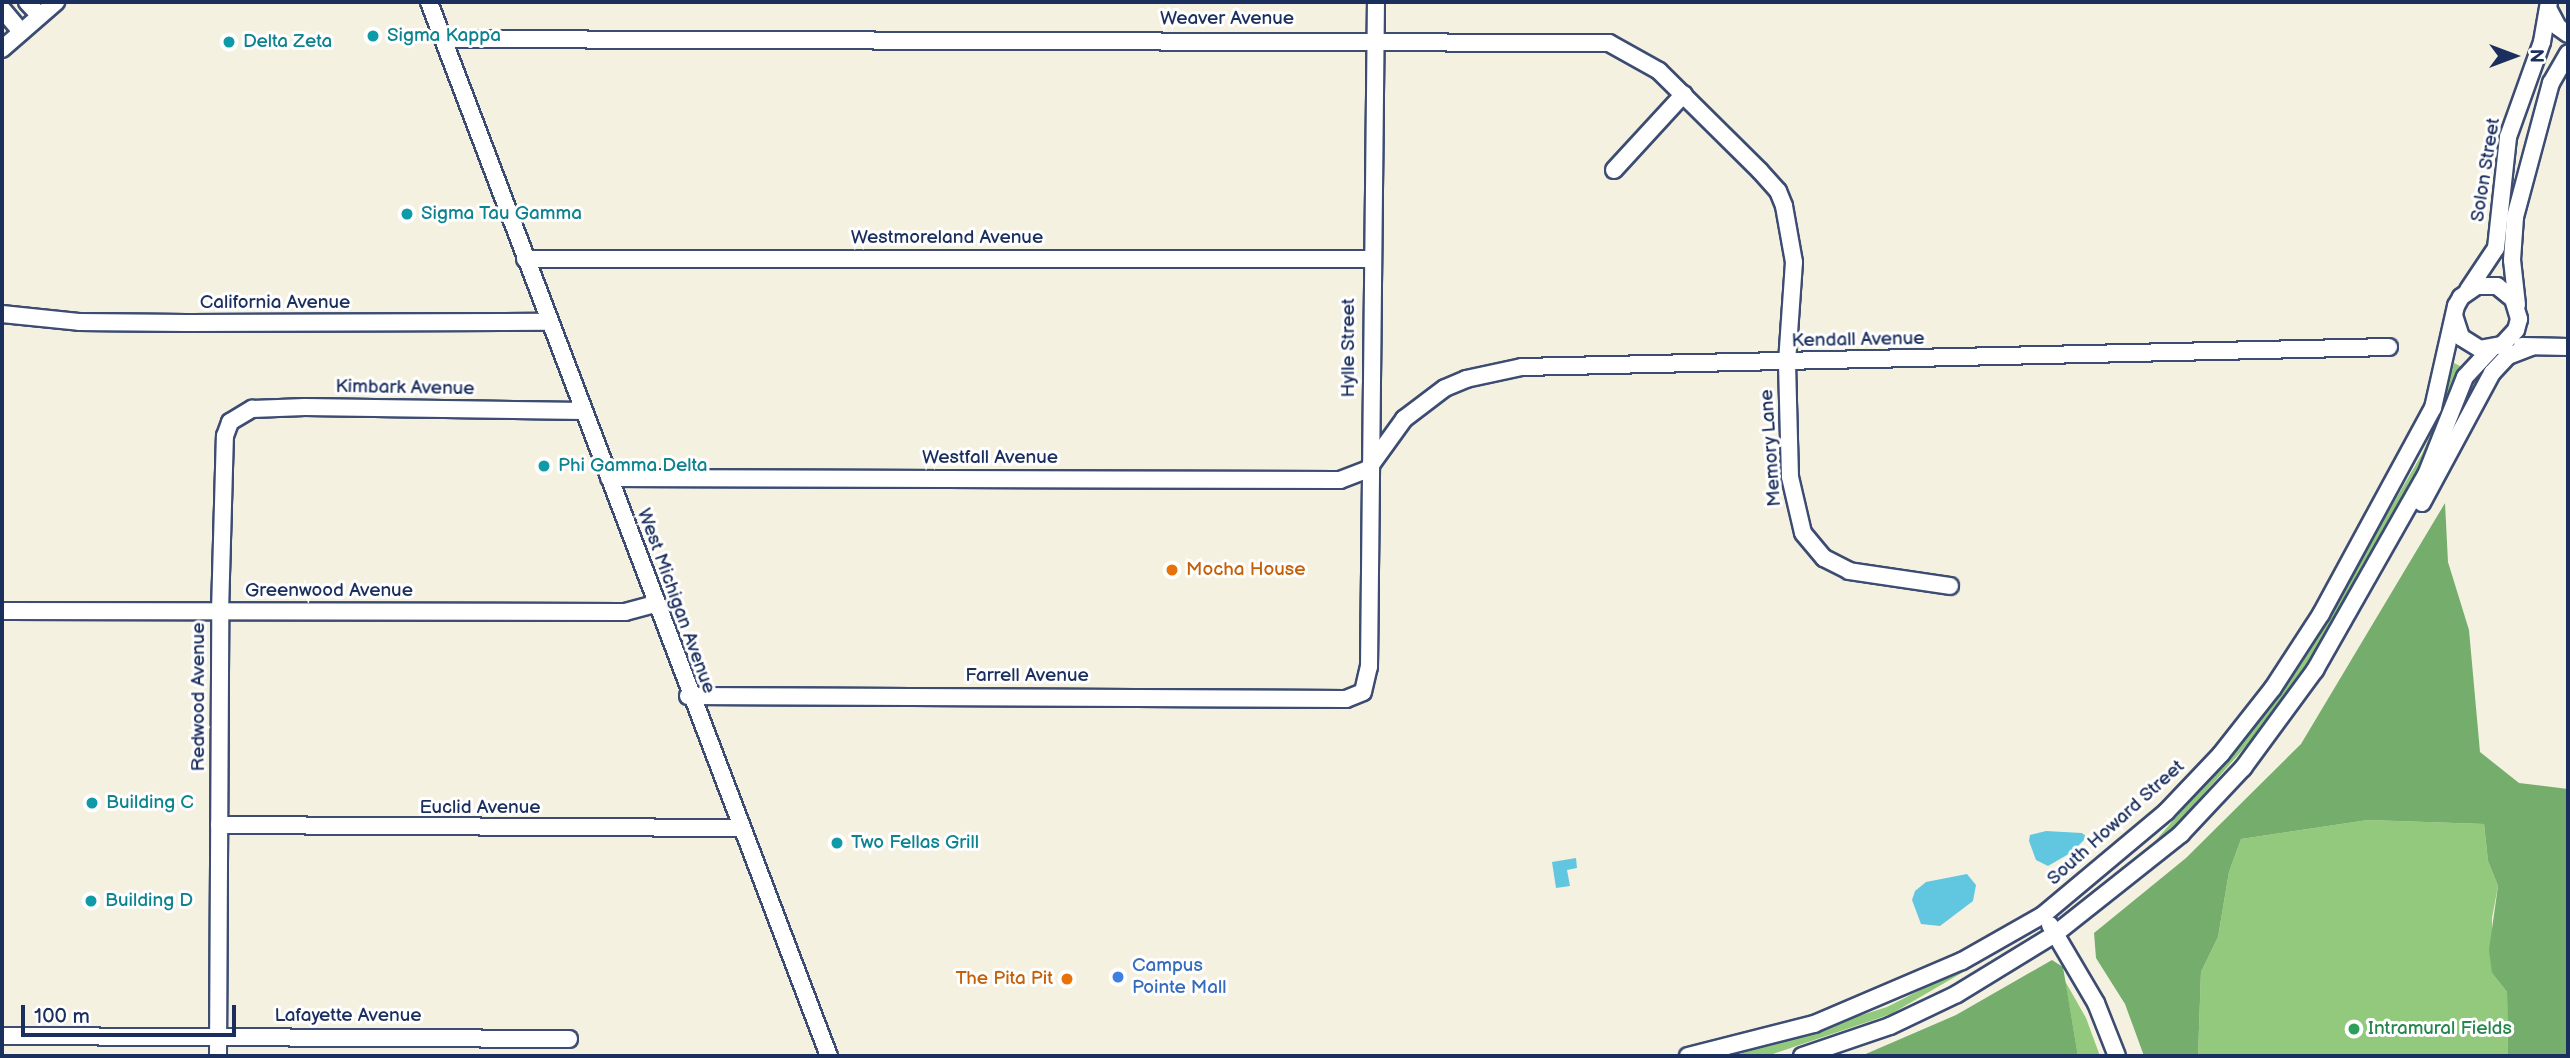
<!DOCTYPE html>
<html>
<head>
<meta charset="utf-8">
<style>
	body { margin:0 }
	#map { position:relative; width:2570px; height:1058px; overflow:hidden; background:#f5f1e1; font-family:"Balsamiq Sans",sans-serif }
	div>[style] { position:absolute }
	.green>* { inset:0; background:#92c97c }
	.forest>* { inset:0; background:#75ad6c }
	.water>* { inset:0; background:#61c6df }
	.roads { filter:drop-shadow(2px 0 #3c4c72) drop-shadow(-2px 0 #3c4c72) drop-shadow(0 2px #3c4c72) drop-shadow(0 -2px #3c4c72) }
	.minor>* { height:16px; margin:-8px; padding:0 8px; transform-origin:8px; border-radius:8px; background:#fff }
	.dots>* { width:19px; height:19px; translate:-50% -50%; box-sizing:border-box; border:4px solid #fff; border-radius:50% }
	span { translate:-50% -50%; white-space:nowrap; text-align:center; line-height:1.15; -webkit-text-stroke:6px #fff; paint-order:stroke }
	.street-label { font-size:19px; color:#1b2f5e }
	.culture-label { font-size:19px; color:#0d838f }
	.left { translate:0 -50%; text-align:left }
	.food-label { font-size:19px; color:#c56008 }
	.right { translate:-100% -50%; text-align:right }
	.shop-label { font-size:19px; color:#366cbe }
	.leisure-label { font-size:19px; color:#27864d }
	.frame { position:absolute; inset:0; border:4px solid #1b2f5e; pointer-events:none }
	.north { position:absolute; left:2479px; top:21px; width:70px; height:70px; -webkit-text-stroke:5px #fff; paint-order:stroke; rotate:90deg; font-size:19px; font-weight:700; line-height:28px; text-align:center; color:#1b2f5e }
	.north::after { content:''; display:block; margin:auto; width:24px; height:32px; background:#1b2f5e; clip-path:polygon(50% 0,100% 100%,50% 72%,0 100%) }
	.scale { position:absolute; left:21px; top:1005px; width:215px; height:32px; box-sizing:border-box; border:4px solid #1b2f5e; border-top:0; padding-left:9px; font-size:21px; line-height:24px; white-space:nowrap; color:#1b2f5e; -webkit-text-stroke:5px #fff; paint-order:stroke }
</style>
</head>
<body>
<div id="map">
	<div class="green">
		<div style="clip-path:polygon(2454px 363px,2462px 367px,2418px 474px,2313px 660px,2283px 704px,2179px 822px,2148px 851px,2070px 914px,2151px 846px,2253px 728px,2296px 671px,2422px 454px,2441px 411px)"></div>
		<div style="clip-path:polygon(2368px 820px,2484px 824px,2488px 861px,2498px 886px,2492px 918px,2492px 973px,2507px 992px,2508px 1056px,2198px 1056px,2201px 972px,2218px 937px,2229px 872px,2241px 839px)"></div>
		<div style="clip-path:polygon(2022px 938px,1891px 1014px,1767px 1056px,1733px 1056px,1887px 1007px)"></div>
		<div style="clip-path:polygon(2065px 981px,2086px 1018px,2100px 1056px,2078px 1056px)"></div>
	</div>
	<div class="forest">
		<div style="clip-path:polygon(2445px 503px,2448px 562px,2469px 630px,2480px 752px,2519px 783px,2568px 789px,2568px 1056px,2508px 1056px,2507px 992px,2492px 973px,2489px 950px,2498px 886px,2488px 861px,2484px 824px,2368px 820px,2241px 839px,2229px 872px,2218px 937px,2201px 972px,2198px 1056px,2144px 1056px,2125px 1004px,2096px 958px,2094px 933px,2186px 858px,2301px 744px)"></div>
		<div style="clip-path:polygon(2052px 960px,2063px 967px,2078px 1056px,1861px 1056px,1956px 1015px)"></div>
	</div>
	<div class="water">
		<div style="clip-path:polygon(2046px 831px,2082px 833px,2087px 837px,2072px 852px,2048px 866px,2036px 860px,2029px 841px,2030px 835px)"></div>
		<div style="clip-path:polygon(1576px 858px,1577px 868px,1567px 870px,1570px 886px,1556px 888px,1552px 862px)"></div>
		<div style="clip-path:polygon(1967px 874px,1976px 885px,1973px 901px,1940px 926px,1921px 924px,1912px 900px,1915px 891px,1926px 882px)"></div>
	</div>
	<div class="roads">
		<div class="minor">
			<div style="left:27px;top:2px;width:18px;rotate:47deg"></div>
			<div style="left:429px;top:2px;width:1127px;rotate:69.22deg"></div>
			<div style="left:2px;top:9px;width:30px;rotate:50deg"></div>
			<div style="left:2549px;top:10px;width:19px;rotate:62deg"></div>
			<div style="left:2558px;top:27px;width:12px;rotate:35deg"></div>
			<div style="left:443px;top:39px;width:1166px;rotate:0.2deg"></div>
			<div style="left:1609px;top:43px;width:57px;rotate:29.2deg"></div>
			<div style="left:1659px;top:71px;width:142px;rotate:44.7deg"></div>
			<div style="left:1760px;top:171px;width:27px;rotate:48deg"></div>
			<div style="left:1778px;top:191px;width:16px;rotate:68deg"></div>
			<div style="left:1784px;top:206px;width:57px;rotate:79.9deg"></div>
			<div style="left:1794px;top:262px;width:101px;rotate:94deg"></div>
			<div style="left:1787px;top:363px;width:114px;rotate:88.5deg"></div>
			<div style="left:1790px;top:477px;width:57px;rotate:76.9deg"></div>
			<div style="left:1803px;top:533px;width:33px;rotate:50deg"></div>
			<div style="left:1824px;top:558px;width:28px;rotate:27deg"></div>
			<div style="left:1849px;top:571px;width:102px;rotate:8.4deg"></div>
			<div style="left:2px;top:49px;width:72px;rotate:-41deg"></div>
			<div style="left:1614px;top:170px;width:103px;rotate:-47.4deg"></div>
			<div style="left:525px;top:259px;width:845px"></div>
			<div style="left:2468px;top:290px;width:50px;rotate:-56.3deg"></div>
			<div style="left:2496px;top:248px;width:112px;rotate:-83.8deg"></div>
			<div style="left:2508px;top:137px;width:101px;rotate:-70.3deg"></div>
			<div style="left:2542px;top:42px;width:41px;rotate:-80.1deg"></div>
			<div style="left:2517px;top:305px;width:45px;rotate:-96.3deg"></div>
			<div style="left:2512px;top:260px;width:43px;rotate:-86deg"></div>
			<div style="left:2515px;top:217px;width:139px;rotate:-75deg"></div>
			<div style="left:2551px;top:83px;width:34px;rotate:-60deg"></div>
			<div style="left:2px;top:314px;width:77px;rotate:5.9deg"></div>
			<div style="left:79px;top:322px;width:108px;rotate:0.5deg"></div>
			<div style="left:187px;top:323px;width:362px;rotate:-0.2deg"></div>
			<div style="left:2522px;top:346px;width:46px;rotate:1.2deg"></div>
			<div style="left:609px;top:478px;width:731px;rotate:0.16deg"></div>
			<div style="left:1340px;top:480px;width:30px;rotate:-21deg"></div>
			<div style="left:1368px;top:469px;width:62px;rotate:-54.2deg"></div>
			<div style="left:1404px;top:419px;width:51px;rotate:-37.1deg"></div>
			<div style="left:1445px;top:388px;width:23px;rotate:-23deg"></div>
			<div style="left:1466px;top:379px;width:57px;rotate:-12.1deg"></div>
			<div style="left:1522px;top:367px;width:867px;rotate:-1.32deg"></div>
			<div style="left:2422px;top:503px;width:148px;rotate:-61.7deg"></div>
			<div style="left:2492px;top:373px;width:23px;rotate:-47deg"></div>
			<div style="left:2508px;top:356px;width:25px;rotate:-21deg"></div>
			<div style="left:2px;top:611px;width:623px;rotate:0.09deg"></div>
			<div style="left:625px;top:612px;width:30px;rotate:-15deg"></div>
			<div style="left:688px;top:696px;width:658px;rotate:0.26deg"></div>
			<div style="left:1346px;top:699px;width:18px;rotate:-22deg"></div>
			<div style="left:1363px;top:692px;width:26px;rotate:-77deg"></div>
			<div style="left:1369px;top:667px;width:665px;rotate:-89.4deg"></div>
			<div style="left:219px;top:825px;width:521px;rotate:0.33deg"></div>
			<div style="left:2050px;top:925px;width:91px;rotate:59.5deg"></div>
			<div style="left:2096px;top:1003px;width:57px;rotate:68.4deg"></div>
			<div style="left:2px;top:1036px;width:567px;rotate:0.3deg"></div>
			<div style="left:218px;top:1056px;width:444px;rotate:-89.7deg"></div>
			<div style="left:220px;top:612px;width:176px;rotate:-88.4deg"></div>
			<div style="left:225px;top:436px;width:15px;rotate:-70deg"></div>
			<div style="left:230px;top:422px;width:26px;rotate:-31deg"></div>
			<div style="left:252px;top:409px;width:53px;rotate:-2.2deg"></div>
			<div style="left:305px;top:407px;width:278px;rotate:0.8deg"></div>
			<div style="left:1688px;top:1056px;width:130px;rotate:-14.3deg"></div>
			<div style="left:1814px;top:1024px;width:161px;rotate:-23.1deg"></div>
			<div style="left:1962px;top:961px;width:93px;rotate:-29.6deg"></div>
			<div style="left:2043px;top:915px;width:160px;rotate:-39.9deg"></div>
			<div style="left:2166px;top:812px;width:80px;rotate:-46.5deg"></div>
			<div style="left:2221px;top:754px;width:84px;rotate:-51.8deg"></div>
			<div style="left:2273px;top:688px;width:88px;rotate:-57deg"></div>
			<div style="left:2321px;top:614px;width:234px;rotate:-61.5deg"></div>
			<div style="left:2433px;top:408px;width:105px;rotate:-77.3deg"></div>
			<div style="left:2456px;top:306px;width:10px;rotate:-61deg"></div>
			<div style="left:2461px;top:297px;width:19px;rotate:-35deg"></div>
			<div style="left:2477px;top:286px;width:20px"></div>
			<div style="left:2497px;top:286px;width:21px;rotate:39deg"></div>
			<div style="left:2513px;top:299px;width:21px;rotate:73deg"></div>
			<div style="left:2519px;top:319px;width:11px;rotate:105deg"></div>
			<div style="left:2516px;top:330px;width:21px;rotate:133deg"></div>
			<div style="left:2502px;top:345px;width:22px;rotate:170deg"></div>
			<div style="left:2480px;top:349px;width:22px;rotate:-148deg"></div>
			<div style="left:2461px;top:337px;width:22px;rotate:-108deg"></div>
			<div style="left:1802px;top:1056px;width:93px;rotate:-18.8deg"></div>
			<div style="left:1890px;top:1026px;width:74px;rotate:-25.5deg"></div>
			<div style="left:1957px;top:994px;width:115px;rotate:-31.5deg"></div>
			<div style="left:2055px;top:934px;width:161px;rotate:-38.4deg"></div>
			<div style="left:2181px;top:834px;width:91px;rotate:-46.8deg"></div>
			<div style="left:2243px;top:768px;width:122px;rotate:-53.7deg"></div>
			<div style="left:2315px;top:670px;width:224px;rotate:-60.4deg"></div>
			<div style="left:2426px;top:475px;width:105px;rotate:-68.3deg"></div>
			<div style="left:2465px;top:377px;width:38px;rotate:-47deg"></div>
		</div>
	</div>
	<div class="dots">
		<div style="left:373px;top:36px;background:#0f9aa8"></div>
		<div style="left:229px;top:42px;background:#0f9aa8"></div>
		<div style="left:407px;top:214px;background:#0f9aa8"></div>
		<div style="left:544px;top:466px;background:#0f9aa8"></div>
		<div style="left:1172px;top:570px;background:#e8710a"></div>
		<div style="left:92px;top:803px;background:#0f9aa8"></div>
		<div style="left:837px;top:843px;background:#0f9aa8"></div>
		<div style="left:91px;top:901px;background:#0f9aa8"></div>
		<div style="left:1118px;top:977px;background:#3f7fe0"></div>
		<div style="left:1067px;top:979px;background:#e8710a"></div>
		<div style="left:2354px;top:1029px;background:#2e9e5b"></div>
	</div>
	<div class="street-label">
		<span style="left:1227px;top:19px">Weaver Avenue</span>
		<span style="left:2486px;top:170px;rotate:-81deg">Solon Street</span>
		<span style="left:947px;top:238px">Westmoreland Avenue</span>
		<span style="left:275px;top:303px">California Avenue</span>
		<span style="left:1858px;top:340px;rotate:-1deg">Kendall Avenue</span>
		<span style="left:1349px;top:348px;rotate:-90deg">Hylle Street</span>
		<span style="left:405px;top:388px;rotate:1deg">Kimbark Avenue</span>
		<span style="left:1771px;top:448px;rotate:-94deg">Memory Lane</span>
		<span style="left:990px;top:458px">Westfall Avenue</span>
		<span style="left:329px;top:591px">Greenwood Avenue</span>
		<span style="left:676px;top:601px;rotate:70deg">West Michigan Avenue</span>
		<span style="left:1027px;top:676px">Farrell Avenue</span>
		<span style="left:199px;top:697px;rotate:-90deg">Redwood Avenue</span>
		<span style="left:480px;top:808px">Euclid Avenue</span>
		<span style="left:2116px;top:823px;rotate:-42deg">South Howard Street</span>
		<span style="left:348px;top:1016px">Lafayette Avenue</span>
	</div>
	<div class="culture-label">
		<span class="left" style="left:387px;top:36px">Sigma Kappa</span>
		<span class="left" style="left:243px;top:42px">Delta Zeta</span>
		<span class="left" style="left:421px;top:214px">Sigma Tau Gamma</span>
		<span class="left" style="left:558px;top:466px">Phi Gamma Delta</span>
		<span class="left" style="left:106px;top:803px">Building C</span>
		<span class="left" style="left:851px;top:843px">Two Fellas Grill</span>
		<span class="left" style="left:105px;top:901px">Building D</span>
	</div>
	<div class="food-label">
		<span class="left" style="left:1186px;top:570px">Mocha House</span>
		<span class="right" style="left:1053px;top:979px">The Pita Pit</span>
	</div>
	<div class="shop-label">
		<span class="left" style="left:1132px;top:977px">Campus<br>Pointe Mall</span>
	</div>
	<div class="leisure-label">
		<span class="left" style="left:2368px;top:1029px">Intramural Fields</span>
	</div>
	<div class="frame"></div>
	<div class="north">N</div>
	<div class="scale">100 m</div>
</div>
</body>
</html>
